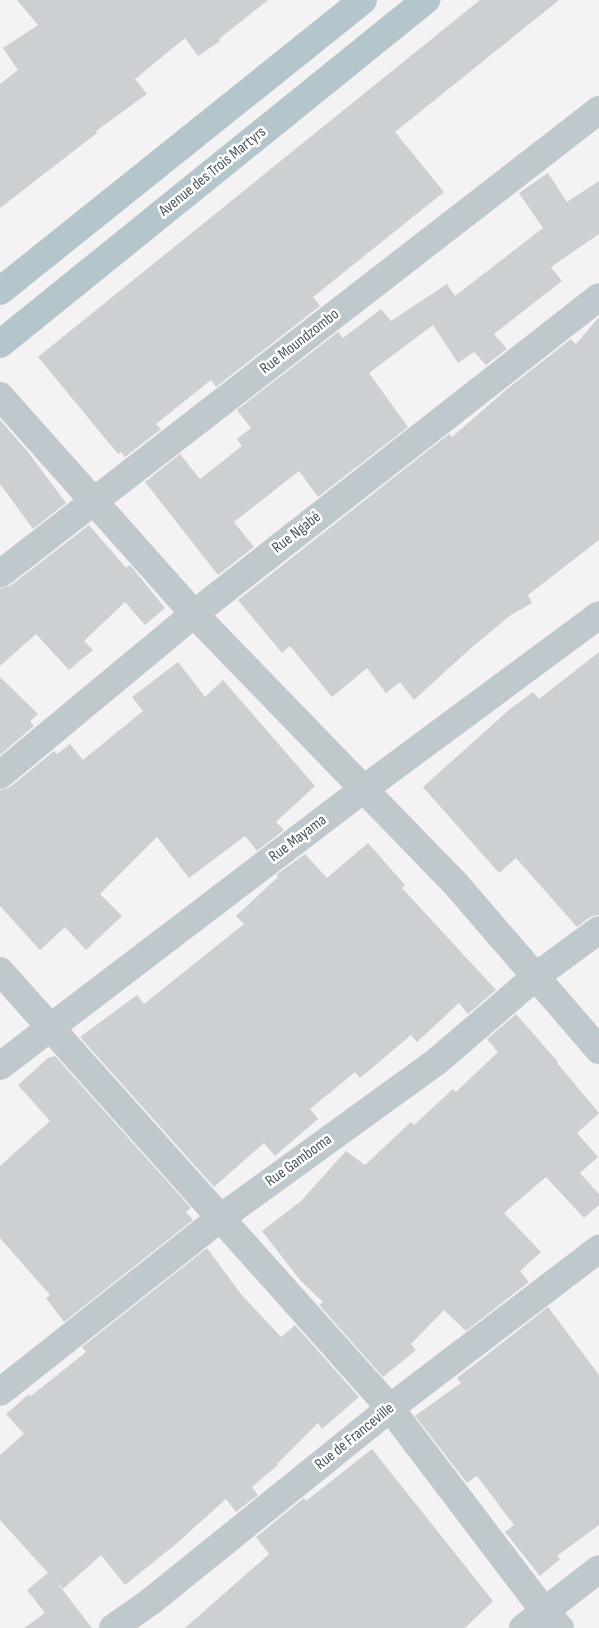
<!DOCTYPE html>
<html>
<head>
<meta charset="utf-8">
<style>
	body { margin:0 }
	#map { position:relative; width:599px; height:1628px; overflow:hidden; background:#f4f2f2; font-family:"Sofia Sans Condensed",sans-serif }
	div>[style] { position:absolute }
	.building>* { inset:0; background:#ccd0d2 }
	.street>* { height:28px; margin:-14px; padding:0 14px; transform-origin:14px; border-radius:14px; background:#bfc8cc }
	.primary>* { height:28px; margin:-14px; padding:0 14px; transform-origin:14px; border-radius:14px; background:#b5c5cc }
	span { translate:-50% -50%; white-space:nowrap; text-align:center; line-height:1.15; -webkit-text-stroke:5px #fff; paint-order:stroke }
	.street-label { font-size:16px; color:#4c585d }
</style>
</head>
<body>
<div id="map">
	<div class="building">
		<div style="clip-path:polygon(17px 0,268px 0,219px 39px,220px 41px,198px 56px,185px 38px,135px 79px,147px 94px,96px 131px,97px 133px,0 208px,0 84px,18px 70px,3px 48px,38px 25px)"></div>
		<div style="clip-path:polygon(480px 0,559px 0,395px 132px,444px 192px,313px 297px,320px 306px,216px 387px,211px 380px,156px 424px,161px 429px,125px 457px,121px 452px,118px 454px,38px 357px)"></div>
		<div style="clip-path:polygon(548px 173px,567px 202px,599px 181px,599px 234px,551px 267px,562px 281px,494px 334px,507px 349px,486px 365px,474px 352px,458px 363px,433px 325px,369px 373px,408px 427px,318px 497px,299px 471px,234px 522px,254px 547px,218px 575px,145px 482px,180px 454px,200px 479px,242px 446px,237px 439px,251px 428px,237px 410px,338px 332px,343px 338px,381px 309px,391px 321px,447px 284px,455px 296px,543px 228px,519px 193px)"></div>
		<div style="clip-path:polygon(599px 317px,599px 540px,528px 595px,532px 603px,511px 615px,471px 648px,414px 700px,400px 682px,386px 693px,367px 668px,332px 697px,290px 646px,282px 653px,238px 600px,449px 434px,452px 437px,507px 389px,571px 339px,576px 344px)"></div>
		<div style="clip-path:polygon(0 420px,28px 452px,66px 503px,33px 529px,0 484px)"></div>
		<div style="clip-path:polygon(89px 525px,126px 568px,130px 565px,165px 608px,145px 625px,125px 602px,84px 641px,93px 650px,69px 670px,36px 634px,0 666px,0 589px,10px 586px)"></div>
		<div style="clip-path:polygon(599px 652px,599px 915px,590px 917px,577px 927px,516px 858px,499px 873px,423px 787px,510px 709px,533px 692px,539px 699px)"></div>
		<div style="clip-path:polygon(178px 662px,205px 697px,223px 680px,315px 786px,278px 820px,276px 822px,284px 830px,257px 851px,245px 836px,189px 878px,157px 837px,100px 894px,122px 916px,86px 950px,65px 927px,40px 950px,0 906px,0 790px,10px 787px,54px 751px,57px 754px,70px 744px,83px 760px,143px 711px,132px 697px)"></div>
		<div style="clip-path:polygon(0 677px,38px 714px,30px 721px,34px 726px,0 755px)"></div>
		<div style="clip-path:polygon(368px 843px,405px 885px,402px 888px,496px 990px,468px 1014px,459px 1003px,417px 1042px,411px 1035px,360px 1078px,355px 1072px,310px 1109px,318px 1119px,275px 1156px,264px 1143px,214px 1187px,80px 1037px,137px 995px,144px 1004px,244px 924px,236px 916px,278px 877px,276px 875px,305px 854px,327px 878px)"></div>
		<div style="clip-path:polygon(516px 1014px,558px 1062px,557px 1063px,599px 1113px,577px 1133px,598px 1157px,580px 1173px,599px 1194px,599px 1205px,584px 1218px,546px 1177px,504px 1213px,541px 1252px,520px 1271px,529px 1282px,466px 1331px,444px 1310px,411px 1344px,416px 1350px,383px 1377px,319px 1305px,323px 1302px,300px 1280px,262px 1231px,301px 1201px,346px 1151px,365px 1165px,411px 1122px,414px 1125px,453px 1089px,456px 1092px,498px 1052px,487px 1039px)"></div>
		<div style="clip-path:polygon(55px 1056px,191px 1208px,186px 1212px,193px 1220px,64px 1322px,46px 1298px,50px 1295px,0 1238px,0 1166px,50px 1121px,18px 1085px,48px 1058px)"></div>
		<div style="clip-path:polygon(207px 1248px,240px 1293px,281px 1337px,295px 1325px,359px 1397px,322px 1429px,318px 1423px,277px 1464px,278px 1465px,252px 1487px,258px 1495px,236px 1512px,226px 1499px,176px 1544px,125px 1585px,101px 1555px,63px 1589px,55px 1580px,92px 1628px,24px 1628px,45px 1613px,27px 1590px,48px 1573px,0 1520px,0 1455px,24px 1434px,6px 1414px,29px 1394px,31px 1396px,86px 1352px,82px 1347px)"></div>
		<div style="clip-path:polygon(548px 1307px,599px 1375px,599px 1525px,557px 1556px,560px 1559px,540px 1576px,505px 1532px,514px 1525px,477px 1476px,467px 1483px,415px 1416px,461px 1383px,457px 1378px)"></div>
		<div style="clip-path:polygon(372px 1449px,493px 1601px,465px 1628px,185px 1628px,269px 1554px,256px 1537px,304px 1498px,306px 1501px)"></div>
	</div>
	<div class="street">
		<div style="left:0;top:396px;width:292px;rotate:48.3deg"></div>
		<div style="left:194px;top:614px;width:373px;rotate:45.9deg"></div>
		<div style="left:454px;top:882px;width:222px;rotate:49.2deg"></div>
		<div style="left:0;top:574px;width:758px;rotate:-37.76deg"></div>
		<div style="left:0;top:775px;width:252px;rotate:-39.7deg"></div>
		<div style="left:194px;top:614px;width:514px;rotate:-38.05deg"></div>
		<div style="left:0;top:971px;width:586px;rotate:48.25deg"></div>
		<div style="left:390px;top:1408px;width:256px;rotate:52.8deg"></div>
		<div style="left:545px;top:1612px;width:22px;rotate:47deg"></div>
		<div style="left:0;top:1066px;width:457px;rotate:-37.3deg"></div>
		<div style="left:364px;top:789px;width:292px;rotate:-36.5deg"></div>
		<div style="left:0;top:1392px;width:279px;rotate:-38.3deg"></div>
		<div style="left:219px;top:1219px;width:268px;rotate:-35.9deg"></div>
		<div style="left:436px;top:1062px;width:130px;rotate:-40.6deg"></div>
		<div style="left:535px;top:977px;width:79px;rotate:-36.3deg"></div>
		<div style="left:113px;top:1628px;width:45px;rotate:-35.1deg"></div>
		<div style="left:150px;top:1602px;width:309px;rotate:-38.9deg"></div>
		<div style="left:390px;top:1408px;width:263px;rotate:-37.3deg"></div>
		<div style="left:523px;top:1628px;width:96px;rotate:-37.8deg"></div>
	</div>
	<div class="primary">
		<div style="left:0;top:291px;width:465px;rotate:-38.7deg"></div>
		<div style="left:0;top:344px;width:548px;rotate:-38.92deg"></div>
	</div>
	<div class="street-label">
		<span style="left:213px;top:172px;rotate:-39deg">Avenue des Trois Martyrs</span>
		<span style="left:300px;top:342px;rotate:-38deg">Rue Moundzombo</span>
		<span style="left:297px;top:533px;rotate:-38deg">Rue Ngabé</span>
		<span style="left:298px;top:839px;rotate:-37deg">Rue Mayama</span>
		<span style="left:299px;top:1161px;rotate:-36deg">Rue Gamboma</span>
		<span style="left:355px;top:1437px;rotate:-39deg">Rue de Franceville</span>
	</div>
</div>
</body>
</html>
